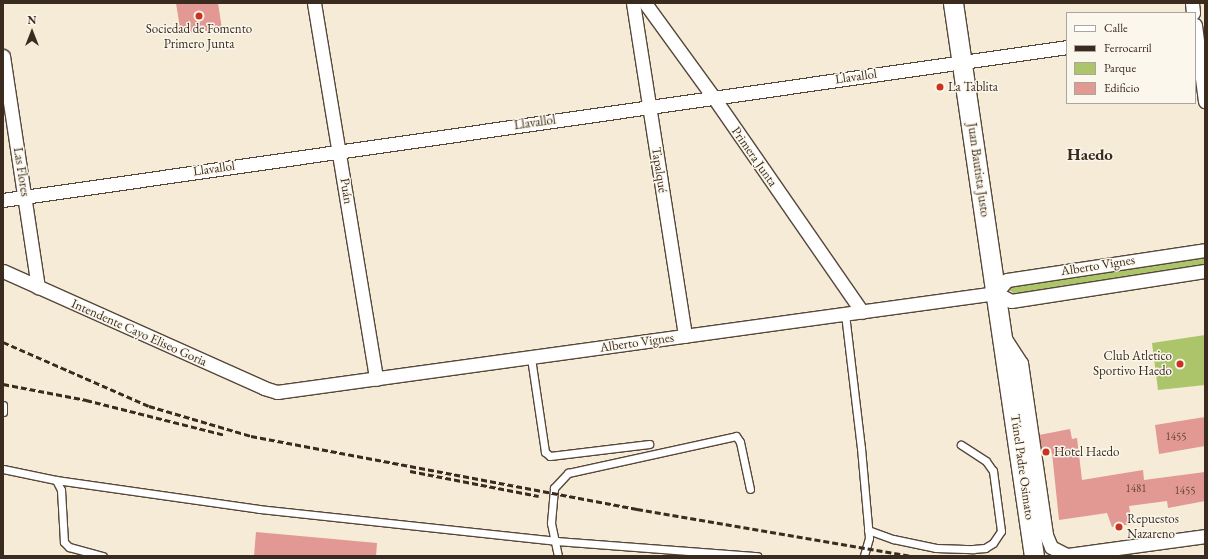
<!DOCTYPE html>
<html>
<head>
<meta charset="utf-8">
<style>
	body { margin:0 }
	#map { position:relative; width:1208px; height:559px; overflow:hidden; background:#f5ebd6; font-family:"EB Garamond",serif }
	div>[style] { position:absolute }
	.green>* { inset:0; background:#acc56a }
	.building>* { inset:0; background:#e29893 }
	.roads { filter:drop-shadow(1px 0 #57473a) drop-shadow(-1px 0 #57473a) drop-shadow(0 1px #57473a) drop-shadow(0 -1px #57473a) }
	.lane>* { height:7px; margin:-3.5px; padding:0 3.5px; transform-origin:3.5px; border-radius:3.5px; background:#fff }
	.street>* { height:13px; margin:-6.5px; padding:0 6.5px; transform-origin:6.5px; border-radius:6.5px; background:#fff }
	.secondary>* { height:19px; margin:-9.5px; padding:0 9.5px; transform-origin:9.5px; border-radius:9.5px; background:#fff }
	.rail>* { height:3px; margin-top:-1.5px; transform-origin:0; background:repeating-linear-gradient(90deg,#3b2a1e 0 6px,transparent 0 9px) }
	.dots>* { width:11px; height:11px; translate:-50% -50%; box-sizing:border-box; border:2px solid #fbf7ec; border-radius:50% }
	span { translate:-50% -50%; white-space:nowrap; text-align:center; line-height:1.15; -webkit-text-stroke:3px #fbf7ec; paint-order:stroke }
	.number-label { font-size:11px; color:#65463b }
	.number-label span { -webkit-text-stroke-width:0 }
	.poi-label { font-size:13px; color:#3b2a1e }
	.left { translate:0 -50%; text-align:left }
	.right { translate:-100% -50%; text-align:right }
	.street-label { font-size:13px; color:#3b2a1e }
	.district-label { font-size:17px; color:#3b2a1e; font-weight:700 }
	.frame { position:absolute; inset:0; border:4px solid #3b2a1e; pointer-events:none }
	.legend { position:absolute; left:1066px; top:12px; width:130px; height:92px; box-sizing:border-box; background:#fbf7ec; border:1px solid #aea59a; margin:0; padding:5px 7px; list-style:none; font-size:12px; color:#3b2a1e }
	.legend li { display:flex; align-items:center; gap:8px; height:20px }
	.legend b { width:20px; border:1px solid #aea59a }
	.north { position:absolute; left:12px; top:12px; width:40px; height:40px; -webkit-text-stroke:3px #fbf7ec; paint-order:stroke; rotate:0deg; font-size:11px; font-weight:700; line-height:16px; text-align:center; color:#3b2a1e }
	.north::after { content:''; display:block; margin:auto; width:14px; height:18px; background:#3b2a1e; clip-path:polygon(50% 0,100% 100%,50% 72%,0 100%) }
</style>
</head>
<body>
<div id="map">
	<div class="green">
		<div style="clip-path:polygon(1205px 256px,1205px 266px,1015px 294px,1009px 290px,1013px 284px)"></div>
		<div style="clip-path:polygon(1205px 335px,1205px 385px,1158px 390px,1152px 343px)"></div>
	</div>
	<div class="building">
		<div style="clip-path:polygon(176px 3px,218px 3px,222px 29px,181px 34px)"></div>
		<div style="clip-path:polygon(1205px 417px,1205px 446px,1159px 454px,1155px 425px)"></div>
		<div style="clip-path:polygon(1070px 429px,1072px 439px,1077px 438px,1082px 480px,1143px 470px,1144px 480px,1205px 472px,1205px 501px,1168px 508px,1167px 501px,1129px 506px,1132px 524px,1112px 527px,1107px 513px,1059px 520px,1052px 453px,1042px 455px,1039px 435px)"></div>
		<div style="clip-path:polygon(256px 532px,377px 543px,376px 556px,254px 556px)"></div>
	</div>
	<div class="roads">
		<div class="lane">
			<div style="left:845px;top:314px;width:135px;rotate:83.2deg"></div>
			<div style="left:861px;top:448px;width:90px;rotate:84.9deg"></div>
			<div style="left:869px;top:538px;width:19px;rotate:106deg"></div>
			<div style="left:531px;top:358px;width:95px;rotate:81.5deg"></div>
			<div style="left:545px;top:452px;width:6px;rotate:39deg"></div>
			<div style="left:550px;top:456px;width:100px;rotate:-6.9deg"></div>
			<div style="left:3px;top:405px;width:7px;rotate:90deg"></div>
			<div style="left:3px;top:469px;width:54px;rotate:11.7deg"></div>
			<div style="left:56px;top:480px;width:205px;rotate:8.1deg"></div>
			<div style="left:259px;top:509px;width:299px;rotate:6.1deg"></div>
			<div style="left:556px;top:541px;width:202px;rotate:4.3deg"></div>
			<div style="left:56px;top:480px;width:11px;rotate:63deg"></div>
			<div style="left:61px;top:490px;width:52px;rotate:86.7deg"></div>
			<div style="left:64px;top:542px;width:7px;rotate:45deg"></div>
			<div style="left:69px;top:547px;width:35px;rotate:15deg"></div>
			<div style="left:868px;top:530px;width:27px;rotate:20deg"></div>
			<div style="left:893px;top:539px;width:44px;rotate:11.8deg"></div>
			<div style="left:936px;top:548px;width:37px;rotate:2deg"></div>
			<div style="left:973px;top:549px;width:12px;rotate:-5deg"></div>
			<div style="left:985px;top:548px;width:9px;rotate:-32deg"></div>
			<div style="left:993px;top:543px;width:14px;rotate:-56deg"></div>
			<div style="left:1001px;top:531px;width:61px;rotate:-97.6deg"></div>
			<div style="left:993px;top:471px;width:12px;rotate:-125deg"></div>
			<div style="left:986px;top:461px;width:30px;rotate:-147deg"></div>
			<div style="left:558px;top:556px;width:34px;rotate:-102deg"></div>
			<div style="left:551px;top:523px;width:35px;rotate:-85deg"></div>
			<div style="left:554px;top:488px;width:21px;rotate:-47deg"></div>
			<div style="left:568px;top:473px;width:172px;rotate:-12.4deg"></div>
			<div style="left:736px;top:436px;width:7px;rotate:56deg"></div>
			<div style="left:740px;top:442px;width:48px;rotate:78deg"></div>
		</div>
		<div class="street">
			<div style="left:314px;top:3px;width:381px;rotate:80.6deg"></div>
			<div style="left:633px;top:3px;width:337px;rotate:81.1deg"></div>
			<div style="left:645px;top:3px;width:117px;rotate:54deg"></div>
			<div style="left:714px;top:98px;width:260px;rotate:55.3deg"></div>
			<div style="left:1192px;top:3px;width:10px;rotate:84deg"></div>
			<div style="left:1195px;top:25px;width:77px;rotate:82.5deg"></div>
			<div style="left:3px;top:56px;width:234px;rotate:81.4deg"></div>
			<div style="left:3px;top:200px;width:1075px;rotate:-8.18deg"></div>
			<div style="left:3px;top:271px;width:286px;rotate:24.1deg"></div>
			<div style="left:264px;top:388px;width:14px;rotate:17deg"></div>
			<div style="left:277px;top:392px;width:726px;rotate:-7.84deg"></div>
			<div style="left:996px;top:293px;width:17px;rotate:28deg"></div>
			<div style="left:1011px;top:301px;width:196px;rotate:-8.8deg"></div>
			<div style="left:996px;top:293px;width:17px;rotate:-50deg"></div>
			<div style="left:1007px;top:280px;width:200px;rotate:-8.6deg"></div>
			<div style="left:1004px;top:337px;width:31px;rotate:57deg"></div>
			<div style="left:1021px;top:363px;width:174px;rotate:81.7deg"></div>
			<div style="left:1046px;top:535px;width:13px;rotate:67deg"></div>
			<div style="left:1051px;top:547px;width:18px;rotate:27deg"></div>
			<div style="left:1067px;top:555px;width:139px;rotate:-7.8deg"></div>
		</div>
		<div class="secondary">
			<div style="left:953px;top:3px;width:559px;rotate:81.67deg"></div>
		</div>
	</div>
	<div class="rail">
		<div style="left:3px;top:342px;width:159px;rotate:23.7deg"></div>
		<div style="left:149px;top:406px;width:106px;rotate:16.4deg"></div>
		<div style="left:251px;top:436px;width:393px;rotate:10.7deg"></div>
		<div style="left:637px;top:509px;width:280px;rotate:9.7deg"></div>
		<div style="left:3px;top:384px;width:85px;rotate:10.9deg"></div>
		<div style="left:86px;top:400px;width:143px;rotate:14.1deg"></div>
		<div style="left:410px;top:471px;width:131px;rotate:11deg"></div>
	</div>
	<div class="dots">
		<div style="left:199px;top:16px;background:#c8321e"></div>
		<div style="left:940px;top:87px;background:#c8321e"></div>
		<div style="left:1180px;top:364px;background:#c8321e"></div>
		<div style="left:1046px;top:452px;background:#c8321e"></div>
		<div style="left:1119px;top:527px;background:#c8321e"></div>
	</div>
	<div class="number-label">
		<span style="left:1176px;top:436px">1455</span>
		<span style="left:1136px;top:488px">1481</span>
		<span style="left:1185px;top:490px">1455</span>
	</div>
	<div class="poi-label">
		<span style="left:199px;top:37px">Sociedad de Fomento<br>Primero Junta</span>
		<span class="left" style="left:948px;top:87px">La Tablita</span>
		<span class="right" style="left:1172px;top:364px">Club Atletico<br>Sportivo Haedo</span>
		<span class="left" style="left:1054px;top:452px">Hotel Haedo</span>
		<span class="left" style="left:1127px;top:527px">Repuestos<br>Nazareno</span>
	</div>
	<div class="street-label">
		<span style="left:856px;top:77px;rotate:-8deg">Llavallol</span>
		<span style="left:535px;top:123px;rotate:-8deg">Llavallol</span>
		<span style="left:754px;top:157px;rotate:55deg">Primera Junta</span>
		<span style="left:214px;top:169px;rotate:-8deg">Llavallol</span>
		<span style="left:659px;top:170px;rotate:81deg">Tapalqué</span>
		<span style="left:978px;top:170px;rotate:82deg">Juan Bautista Justo</span>
		<span style="left:21px;top:172px;rotate:81deg">Las Flores</span>
		<span style="left:346px;top:191px;rotate:81deg">Puán</span>
		<span style="left:1098px;top:266px;rotate:-9deg">Alberto Vignes</span>
		<span style="left:139px;top:333px;rotate:24deg">Intendente Cayo Eliseo Goria</span>
		<span style="left:637px;top:343px;rotate:-8deg">Alberto Vignes</span>
		<span style="left:1022px;top:467px;rotate:82deg">Túnel Padre Osimato</span>
	</div>
	<div class="district-label">
		<span style="left:1090px;top:155px">Haedo</span>
	</div>
	<div class="frame"></div>
	<ul class="legend">
	<li><b style="height:5px;background:#fff"></b>Calle</li>
	<li><b style="height:5px;background:#3b2a1e"></b>Ferrocarril</li>
	<li><b style="height:11px;background:#acc56a"></b>Parque</li>
	<li><b style="height:11px;background:#e29893"></b>Edificio</li>
	</ul>
	<div class="north">N</div>
</div>
</body>
</html>
